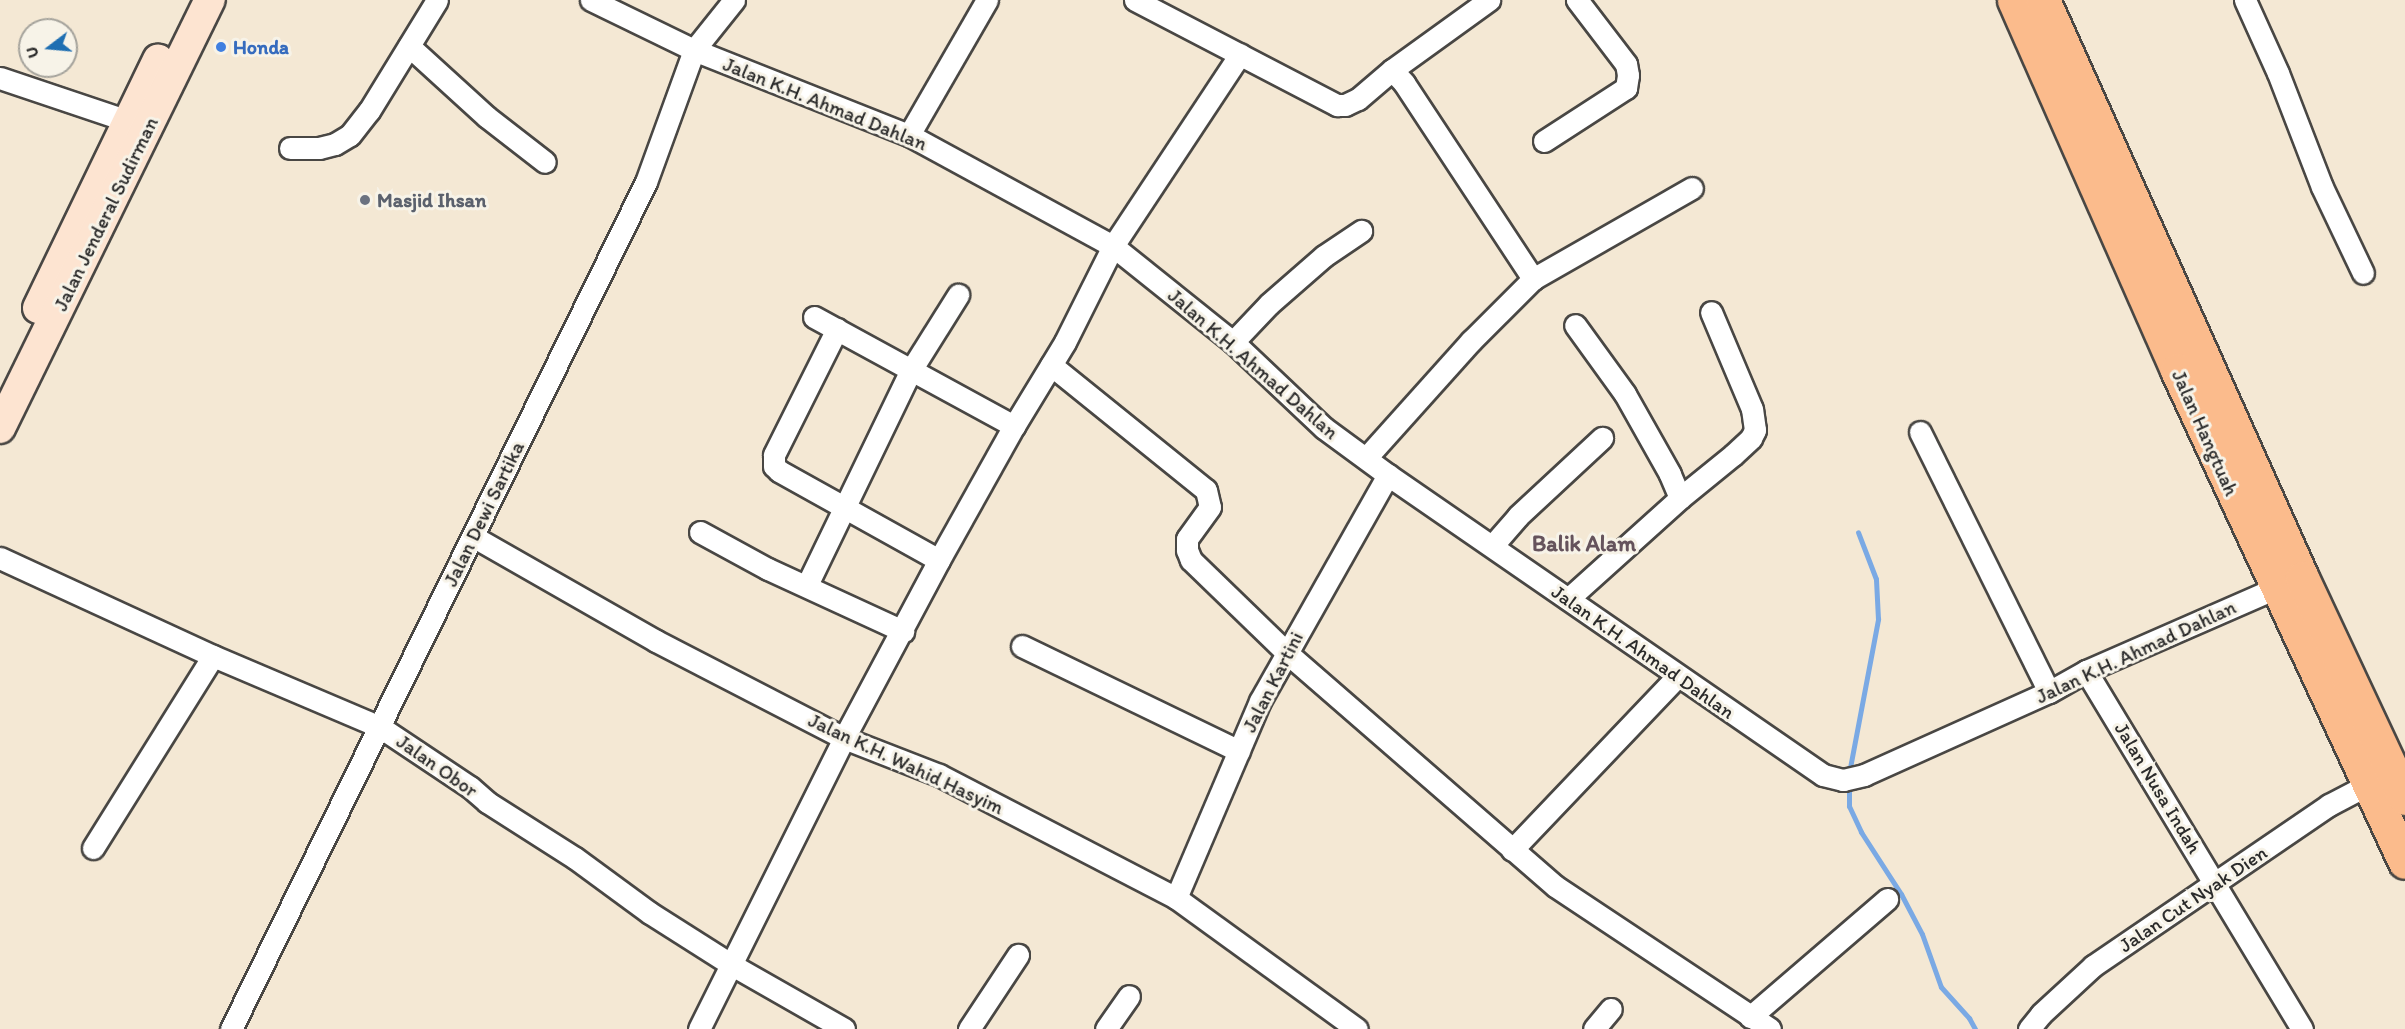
<!DOCTYPE html>
<html>
<head>
<meta charset="utf-8">
<style>
	body { margin:0 }
	#map { position:relative; width:2405px; height:1029px; overflow:hidden; background:#f4e8d4; font-family:Itim,sans-serif }
	div>[style] { position:absolute }
	.stream>* { height:5px; margin:-2.5px; padding:0 2.5px; transform-origin:2.5px; border-radius:2.5px; background:#7aa9e4 }
	.roads { filter:drop-shadow(2px 0 #494744) drop-shadow(-2px 0 #494744) drop-shadow(0 2px #494744) drop-shadow(0 -2px #494744) }
	.street>* { height:21px; margin:-10.5px; padding:0 10.5px; transform-origin:10.5px; border-radius:10.5px; background:#fff }
	.secondary>* { height:30px; margin:-15px; padding:0 15px; transform-origin:15px; border-radius:15px; background:#fde4d1 }
	.highway>* { height:33px; margin:-16.5px; padding:0 16.5px; transform-origin:16.5px; border-radius:16.5px; background:#fbbb8c }
	.dots>* { width:16px; height:16px; translate:-50% -50%; box-sizing:border-box; border:3px solid #f7f3e8; border-radius:50% }
	span { translate:-50% -50%; white-space:nowrap; text-align:center; line-height:1.15; -webkit-text-stroke:6px #f7f3e8; paint-order:stroke }
	.shop-label { font-size:20px; color:#366cbe; font-weight:700 }
	.left { translate:0 -50%; text-align:left }
	.street-label { font-size:20px; color:#2b2b2b }
	.worship-label { font-size:20px; color:#5b616d; font-weight:700 }
	.quarter-label { font-size:22px; color:#65535c; font-weight:700 }
	.north { position:absolute; left:18px; top:18px; width:60px; height:60px; box-sizing:border-box; background:#f7f3e8; border:2px solid #a5a39c; border-radius:50%; rotate:254deg; font-size:16px; font-weight:700; line-height:24px; text-align:center; color:#2b2b2b }
	.north::after { content:''; display:block; margin:auto; width:21px; height:27px; background:#1f6fb2; clip-path:polygon(50% 0,100% 100%,50% 72%,0 100%) }
</style>
</head>
<body>
<div id="map">
	<div class="stream">
		<div style="left:1849px;top:773px;width:157px;rotate:-79.3deg"></div>
		<div style="left:1878px;top:619px;width:40px;rotate:-92.9deg"></div>
		<div style="left:1876px;top:579px;width:50px;rotate:-111deg"></div>
		<div style="left:1849px;top:783px;width:23px;rotate:90deg"></div>
		<div style="left:1849px;top:806px;width:29px;rotate:65deg"></div>
		<div style="left:1861px;top:832px;width:74px;rotate:57.2deg"></div>
		<div style="left:1901px;top:894px;width:45px;rotate:62.3deg"></div>
		<div style="left:1922px;top:934px;width:56px;rotate:70.3deg"></div>
		<div style="left:1941px;top:987px;width:42px;rotate:47.9deg"></div>
		<div style="left:1969px;top:1018px;width:13px;rotate:61deg"></div>
	</div>
	<div class="roads">
		<div class="street">
			<div style="left:591px;top:0;width:114px;rotate:25.9deg"></div>
			<div style="left:694px;top:50px;width:231px;rotate:21.6deg"></div>
			<div style="left:909px;top:135px;width:232px;rotate:28.6deg"></div>
			<div style="left:1113px;top:246px;width:154px;rotate:38.7deg"></div>
			<div style="left:1233px;top:342px;width:125px;rotate:43.4deg"></div>
			<div style="left:1324px;top:428px;width:79px;rotate:36.3deg"></div>
			<div style="left:1388px;top:475px;width:528px;rotate:34.59deg"></div>
			<div style="left:1823px;top:775px;width:21px;rotate:14deg"></div>
			<div style="left:1843px;top:780px;width:22px;rotate:-13deg"></div>
			<div style="left:1864px;top:775px;width:203px;rotate:-24.2deg"></div>
			<div style="left:2049px;top:692px;width:43px;rotate:-29.6deg"></div>
			<div style="left:2086px;top:671px;width:207px;rotate:-23.6deg"></div>
			<div style="left:1135px;top:0;width:228px;rotate:27.5deg"></div>
			<div style="left:1337px;top:105px;width:8px"></div>
			<div style="left:1345px;top:105px;width:14px;rotate:-25deg"></div>
			<div style="left:1358px;top:99px;width:45px;rotate:-40.5deg"></div>
			<div style="left:1392px;top:70px;width:18px;rotate:47deg"></div>
			<div style="left:1404px;top:83px;width:235px;rotate:56.6deg"></div>
			<div style="left:2245px;top:0;width:80px;rotate:65.7deg"></div>
			<div style="left:2278px;top:73px;width:122px;rotate:68.9deg"></div>
			<div style="left:2322px;top:187px;width:95px;rotate:64.5deg"></div>
			<div style="left:409px;top:46px;width:105px;rotate:42.3deg"></div>
			<div style="left:487px;top:117px;width:73px;rotate:37.8deg"></div>
			<div style="left:1392px;top:70px;width:120px;rotate:-35.8deg"></div>
			<div style="left:0;top:78px;width:135px;rotate:18.6deg"></div>
			<div style="left:909px;top:135px;width:156px;rotate:-60deg"></div>
			<div style="left:1544px;top:141px;width:98px;rotate:-32.9deg"></div>
			<div style="left:1626px;top:88px;width:13px;rotate:-81deg"></div>
			<div style="left:1628px;top:75px;width:11px;rotate:-100deg"></div>
			<div style="left:1626px;top:64px;width:81px;rotate:-127.4deg"></div>
			<div style="left:290px;top:148px;width:29px"></div>
			<div style="left:319px;top:148px;width:16px;rotate:-14deg"></div>
			<div style="left:335px;top:144px;width:17px;rotate:-31deg"></div>
			<div style="left:350px;top:135px;width:31px;rotate:-52deg"></div>
			<div style="left:369px;top:111px;width:130px;rotate:-58.5deg"></div>
			<div style="left:814px;top:317px;width:228px;rotate:28.6deg"></div>
			<div style="left:837px;top:329px;width:141px;rotate:116.6deg"></div>
			<div style="left:774px;top:455px;width:11px;rotate:90deg"></div>
			<div style="left:774px;top:466px;width:7px;rotate:45deg"></div>
			<div style="left:779px;top:471px;width:183px;rotate:29.1deg"></div>
			<div style="left:1233px;top:342px;width:52px;rotate:-46.5deg"></div>
			<div style="left:1269px;top:304px;width:73px;rotate:-41.1deg"></div>
			<div style="left:1324px;top:256px;width:45px;rotate:-34deg"></div>
			<div style="left:1051px;top:365px;width:199px;rotate:38.9deg"></div>
			<div style="left:1206px;top:490px;width:17px;rotate:77deg"></div>
			<div style="left:1210px;top:507px;width:39px;rotate:126deg"></div>
			<div style="left:1187px;top:539px;width:11px;rotate:90deg"></div>
			<div style="left:1187px;top:550px;width:11px;rotate:68deg"></div>
			<div style="left:1191px;top:560px;width:134px;rotate:44.1deg"></div>
			<div style="left:1287px;top:653px;width:355px;rotate:41deg"></div>
			<div style="left:1555px;top:886px;width:258px;rotate:33.6deg"></div>
			<div style="left:1920px;top:432px;width:290px;rotate:63.6deg"></div>
			<div style="left:1366px;top:458px;width:157px;rotate:-48.1deg"></div>
			<div style="left:1471px;top:341px;width:88px;rotate:-45deg"></div>
			<div style="left:1533px;top:279px;width:183px;rotate:-29.8deg"></div>
			<div style="left:1680px;top:498px;width:68px;rotate:-39.1deg"></div>
			<div style="left:1733px;top:455px;width:25px;rotate:-43deg"></div>
			<div style="left:1751px;top:438px;width:9px;rotate:-63deg"></div>
			<div style="left:1755px;top:430px;width:21px;rotate:-98deg"></div>
			<div style="left:1752px;top:409px;width:105px;rotate:-112.9deg"></div>
			<div style="left:700px;top:532px;width:77px;rotate:28.6deg"></div>
			<div style="left:768px;top:569px;width:149px;rotate:24.7deg"></div>
			<div style="left:474px;top:537px;width:210px;rotate:29.7deg"></div>
			<div style="left:656px;top:641px;width:212px;rotate:27.3deg"></div>
			<div style="left:844px;top:738px;width:102px;rotate:21.3deg"></div>
			<div style="left:939px;top:775px;width:267px;rotate:27.4deg"></div>
			<div style="left:1176px;top:898px;width:223px;rotate:35.9deg"></div>
			<div style="left:1493px;top:545px;width:38px;rotate:-49deg"></div>
			<div style="left:1518px;top:516px;width:115px;rotate:-42.9deg"></div>
			<div style="left:0;top:558px;width:234px;rotate:24.7deg"></div>
			<div style="left:213px;top:656px;width:181px;rotate:23deg"></div>
			<div style="left:380px;top:727px;width:108px;rotate:33.7deg"></div>
			<div style="left:470px;top:787px;width:23px;rotate:41deg"></div>
			<div style="left:487px;top:802px;width:104px;rotate:32.5deg"></div>
			<div style="left:575px;top:858px;width:93px;rotate:36.3deg"></div>
			<div style="left:650px;top:913px;width:97px;rotate:32.4deg"></div>
			<div style="left:732px;top:965px;width:129px;rotate:29.7deg"></div>
			<div style="left:807px;top:585px;width:239px;rotate:-64.2deg"></div>
			<div style="left:911px;top:370px;width:89px;rotate:-57.9deg"></div>
			<div style="left:1568px;top:599px;width:151px;rotate:-42deg"></div>
			<div style="left:1680px;top:498px;width:26px;rotate:-113deg"></div>
			<div style="left:1670px;top:474px;width:92px;rotate:-119.4deg"></div>
			<div style="left:1625px;top:394px;width:85px;rotate:-125.9deg"></div>
			<div style="left:1022px;top:646px;width:241px;rotate:25.8deg"></div>
			<div style="left:2086px;top:671px;width:418px;rotate:58.9deg"></div>
			<div style="left:93px;top:848px;width:226px;rotate:-58deg"></div>
			<div style="left:1512px;top:850px;width:239px;rotate:-46.4deg"></div>
			<div style="left:1176px;top:898px;width:214px;rotate:-66.9deg"></div>
			<div style="left:1260px;top:701px;width:260px;rotate:-60.5deg"></div>
			<div style="left:1750px;top:1017px;width:181px;rotate:-40.7deg"></div>
			<div style="left:231px;top:1029px;width:943px;rotate:-63.9deg"></div>
			<div style="left:646px;top:182px;width:140px;rotate:-70deg"></div>
			<div style="left:694px;top:50px;width:64px;rotate:-51.3deg"></div>
			<div style="left:699px;top:1029px;width:325px;rotate:-63.5deg"></div>
			<div style="left:844px;top:738px;width:202px;rotate:-61.9deg"></div>
			<div style="left:939px;top:560px;width:154px;rotate:-60.8deg"></div>
			<div style="left:1014px;top:426px;width:98px;rotate:-58.7deg"></div>
			<div style="left:1065px;top:342px;width:107px;rotate:-63.4deg"></div>
			<div style="left:1113px;top:246px;width:230px;rotate:-56.5deg"></div>
			<div style="left:969px;top:1029px;width:89px;rotate:-56.5deg"></div>
			<div style="left:1106px;top:1029px;width:40px;rotate:-55.1deg"></div>
			<div style="left:1594px;top:1029px;width:26px;rotate:-50deg"></div>
			<div style="left:2029px;top:1029px;width:19px;rotate:-51deg"></div>
			<div style="left:2041px;top:1014px;width:71px;rotate:-42.7deg"></div>
			<div style="left:2093px;top:966px;width:286px;rotate:-34.3deg"></div>
			<div style="left:2329px;top:805px;width:45px;rotate:-27.7deg"></div>
		</div>
		<div class="secondary">
			<div style="left:38px;top:308px;width:276px;rotate:-64.2deg"></div>
			<div style="left:0;top:428px;width:477px;rotate:-63.9deg"></div>
		</div>
		<div class="highway">
			<div style="left:2014px;top:0;width:404px;rotate:66.2deg"></div>
			<div style="left:2177px;top:370px;width:542px;rotate:65.14deg"></div>
			<div style="left:2043px;top:0;width:633px;rotate:65.86deg"></div>
			<div style="left:2302px;top:578px;width:243px;rotate:64.9deg"></div>
		</div>
	</div>
	<div class="dots">
		<div style="left:221px;top:47px;background:#3f7fe0"></div>
		<div style="left:365px;top:200px;background:#6b7280"></div>
	</div>
	<div class="shop-label">
		<span class="left" style="left:233px;top:47px">Honda</span>
	</div>
	<div class="street-label">
		<span style="left:825px;top:104px;rotate:22deg">Jalan K.H. Ahmad Dahlan</span>
		<span style="left:106px;top:214px;rotate:-64deg">Jalan Jenderal Sudirman</span>
		<span style="left:1253px;top:364px;rotate:41deg">Jalan K.H. Ahmad Dahlan</span>
		<span style="left:2205px;top:433px;rotate:66deg">Jalan Hangtuah</span>
		<span style="left:484px;top:514px;rotate:-64deg">Jalan Dewi Sartika</span>
		<span style="left:1643px;top:652px;rotate:35deg">Jalan K.H. Ahmad Dahlan</span>
		<span style="left:2136px;top:652px;rotate:-25deg">Jalan K.H. Ahmad Dahlan</span>
		<span style="left:1273px;top:682px;rotate:-63deg">Jalan Kartini</span>
		<span style="left:906px;top:764px;rotate:25deg">Jalan K.H. Wahid Hasyim</span>
		<span style="left:437px;top:766px;rotate:35deg">Jalan Obor</span>
		<span style="left:2158px;top:788px;rotate:59deg">Jalan Nusa Indah</span>
		<span style="left:2193px;top:899px;rotate:-34deg">Jalan Cut Nyak Dien</span>
	</div>
	<div class="worship-label">
		<span class="left" style="left:377px;top:200px">Masjid Ihsan</span>
	</div>
	<div class="quarter-label">
		<span style="left:1584px;top:544px">Balik Alam</span>
	</div>
	<div class="north">U</div>
</div>
</body>
</html>
